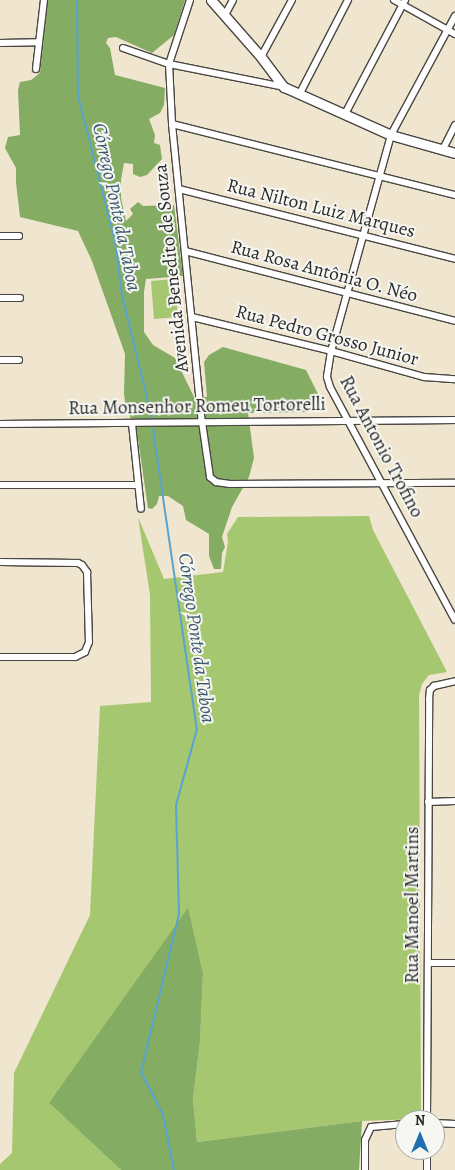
<!DOCTYPE html>
<html>
<head>
<meta charset="utf-8">
<style>
	body { margin:0 }
	#map { position:relative; width:455px; height:1170px; overflow:hidden; background:#f0e5ce; font-family:Alegreya,serif }
	div>[style] { position:absolute }
	.green>* { inset:0; background:#a5c770 }
	.forest>* { inset:0; background:#84ac62 }
	.stream>* { height:2px; margin:-1px; padding:0 1px; transform-origin:1px; border-radius:1px; background:#59a3d0 }
	.roads { filter:drop-shadow(1px 0 #494743) drop-shadow(-1px 0 #494743) drop-shadow(0 1px #494743) drop-shadow(0 -1px #494743) }
	.street>* { height:6px; margin:-3px; padding:0 3px; transform-origin:3px; border-radius:3px; background:#fff }
	.secondary>* { height:9px; margin:-4.5px; padding:0 4.5px; transform-origin:4.5px; border-radius:4.5px; background:#fff }
	span { translate:-50% -50%; white-space:nowrap; text-align:center; line-height:1.15; -webkit-text-stroke:4px #f6f6f2; paint-order:stroke }
	.street-label { font-size:19px; color:#2b2b2b }
	.water-label { font-size:20px; color:#3d5b6d; font-style:italic }
	.north { position:absolute; left:395px; top:1110px; width:50px; height:50px; box-sizing:border-box; background:#f6f6f2; border:1px solid #a5a5a2; border-radius:50%; rotate:0deg; font-size:14px; font-weight:700; line-height:20px; text-align:center; color:#2b2b2b }
	.north::after { content:''; display:block; margin:auto; width:18px; height:22px; background:#1f6fb2; clip-path:polygon(50% 0,100% 100%,50% 72%,0 100%) }
</style>
</head>
<body>
<div id="map">
	<div class="green">
		<div style="clip-path:polygon(175px 279px,178px 317px,154px 319px,151px 281px)"></div>
		<div style="clip-path:polygon(369px 516px,373px 530px,447px 672px,429px 675px,422px 684px,419px 695px,421px 1111px,416px 1119px,362px 1121px,197px 1142px,193px 1099px,200px 1042px,203px 974px,49px 1103px,121px 1170px,0 1170px,0 1164px,12px 1153px,14px 1073px,90px 915px,100px 706px,151px 702px,150px 595px,138px 517px,164px 579px,223px 572px,228px 542px,227px 534px,238px 517px)"></div>
	</div>
	<div class="forest">
		<div style="clip-path:polygon(48px 0,185px 0,174px 35px,152px 53px,116px 37px,108px 38px,106px 43px,110px 48px,115px 75px,165px 88px,164px 105px,160px 113px,149px 119px,155px 135px,154px 143px,160px 145px,162px 159px,147px 175px,140px 177px,133px 174px,133px 164px,124px 163px,121px 180px,121px 198px,126px 221px,133px 214px,130px 209px,138px 202px,143px 206px,174px 205px,183px 276px,146px 279px,144px 292px,144px 332px,153px 345px,175px 358px,194px 397px,207px 397px,204px 362px,209px 355px,223px 347px,306px 370px,320px 398px,316px 406px,307px 412px,248px 413px,254px 458px,249px 477px,232px 507px,222px 537px,225px 547px,222px 553px,221px 569px,214px 569px,209px 556px,209px 534px,186px 520px,183px 506px,168px 496px,159px 496px,157px 504px,152px 509px,148px 508px,137px 432px,126px 408px,124px 394px,125px 354px,92px 261px,78px 231px,20px 217px,16px 183px,16px 168px,5px 148px,8px 137px,20px 135px,18px 90px,20px 82px,31px 80px,40px 73px)"></div>
		<div style="clip-path:polygon(188px 908px,203px 974px,200px 1042px,193px 1099px,197px 1142px,362px 1121px,359px 1170px,121px 1170px,49px 1103px)"></div>
	</div>
	<div class="stream">
		<div style="left:77px;top:0;width:96px;rotate:89.4deg"></div>
		<div style="left:78px;top:96px;width:150px;rotate:75.7deg"></div>
		<div style="left:115px;top:241px;width:54px;rotate:82.6deg"></div>
		<div style="left:122px;top:295px;width:127px;rotate:76.3deg"></div>
		<div style="left:153px;top:429px;width:303px;rotate:81.7deg"></div>
		<div style="left:197px;top:729px;width:79px;rotate:105.4deg"></div>
		<div style="left:176px;top:805px;width:109px;rotate:88.4deg"></div>
		<div style="left:179px;top:914px;width:163px;rotate:103.5deg"></div>
		<div style="left:141px;top:1072px;width:48px;rotate:62.9deg"></div>
		<div style="left:163px;top:1115px;width:56px;rotate:78.7deg"></div>
	</div>
	<div class="roads">
		<div class="street">
			<div style="left:190px;top:0;width:67px;rotate:108.2deg"></div>
			<div style="left:169px;top:64px;width:60px;rotate:87.1deg"></div>
			<div style="left:172px;top:124px;width:300px;rotate:84.3deg"></div>
			<div style="left:202px;top:422px;width:56px;rotate:81.7deg"></div>
			<div style="left:210px;top:477px;width:8px;rotate:40deg"></div>
			<div style="left:216px;top:482px;width:14px;rotate:8deg"></div>
			<div style="left:230px;top:484px;width:225px;rotate:-0.3deg"></div>
			<div style="left:394px;top:0;width:70px;rotate:29.1deg"></div>
			<div style="left:225px;top:15px;width:17px;rotate:-62deg"></div>
			<div style="left:455px;top:16px;width:135px;rotate:118.3deg"></div>
			<div style="left:391px;top:135px;width:224px;rotate:105.5deg"></div>
			<div style="left:331px;top:351px;width:26px;rotate:99deg"></div>
			<div style="left:327px;top:377px;width:10px;rotate:73deg"></div>
			<div style="left:330px;top:387px;width:264px;rotate:61.8deg"></div>
			<div style="left:0;top:43px;width:39px;rotate:-1deg"></div>
			<div style="left:123px;top:48px;width:49px;rotate:19.2deg"></div>
			<div style="left:169px;top:64px;width:117px;rotate:11.3deg"></div>
			<div style="left:261px;top:57px;width:65px;rotate:-61.5deg"></div>
			<div style="left:36px;top:69px;width:69px;rotate:-83.4deg"></div>
			<div style="left:299px;top:95px;width:107px;rotate:-62.7deg"></div>
			<div style="left:345px;top:114px;width:129px;rotate:-62.2deg"></div>
			<div style="left:172px;top:124px;width:292px;rotate:14.1deg"></div>
			<div style="left:443px;top:149px;width:27px;rotate:-63deg"></div>
			<div style="left:179px;top:189px;width:285px;rotate:14.2deg"></div>
			<div style="left:0;top:236px;width:19px"></div>
			<div style="left:185px;top:251px;width:279px;rotate:14.5deg"></div>
			<div style="left:0;top:298px;width:20px"></div>
			<div style="left:192px;top:317px;width:143px;rotate:13.7deg"></div>
			<div style="left:331px;top:351px;width:97px;rotate:15.6deg"></div>
			<div style="left:424px;top:377px;width:31px;rotate:4deg"></div>
			<div style="left:0;top:360px;width:19px"></div>
			<div style="left:0;top:424px;width:455px;rotate:-0.5deg"></div>
			<div style="left:132px;top:424px;width:85px;rotate:84deg"></div>
			<div style="left:0;top:485px;width:138px"></div>
			<div style="left:0;top:562px;width:78px;rotate:0.7deg"></div>
			<div style="left:78px;top:563px;width:4px;rotate:27deg"></div>
			<div style="left:82px;top:565px;width:9px;rotate:54deg"></div>
			<div style="left:87px;top:572px;width:70px;rotate:88.4deg"></div>
			<div style="left:89px;top:642px;width:11px;rotate:112deg"></div>
			<div style="left:85px;top:652px;width:11px;rotate:153deg"></div>
			<div style="left:75px;top:657px;width:75px;rotate:180deg"></div>
			<div style="left:428px;top:802px;width:27px;rotate:-2deg"></div>
			<div style="left:428px;top:963px;width:27px"></div>
			<div style="left:427px;top:1120px;width:421px;rotate:-89.7deg"></div>
			<div style="left:429px;top:699px;width:9px;rotate:-84deg"></div>
			<div style="left:430px;top:690px;width:6px;rotate:-45deg"></div>
			<div style="left:434px;top:686px;width:22px;rotate:-13deg"></div>
			<div style="left:435px;top:1123px;width:20px;rotate:3deg"></div>
			<div style="left:365px;top:1170px;width:30px;rotate:-90deg"></div>
			<div style="left:365px;top:1140px;width:14px;rotate:-65deg"></div>
			<div style="left:371px;top:1127px;width:34px;rotate:-5deg"></div>
			<div style="left:427px;top:1170px;width:20px;rotate:-90deg"></div>
		</div>
		<div class="secondary">
			<div style="left:211px;top:0;width:76px;rotate:48.7deg"></div>
			<div style="left:261px;top:57px;width:38px;rotate:53deg"></div>
			<div style="left:284px;top:87px;width:117px;rotate:24.2deg"></div>
			<div style="left:391px;top:135px;width:66px;rotate:15.7deg"></div>
		</div>
	</div>
	<div class="street-label">
		<span style="left:321px;top:209px;rotate:14deg">Rua Nilton Luiz Marques</span>
		<span style="left:172px;top:268px;rotate:-96deg">Avenida Benedito de Souza</span>
		<span style="left:324px;top:272px;rotate:15deg">Rua Rosa Antônia O. Néo</span>
		<span style="left:327px;top:336px;rotate:15deg">Rua Pedro Grosso Junior</span>
		<span style="left:197px;top:407px;rotate:-1deg">Rua Monsenhor Romeu Tortorelli</span>
		<span style="left:381px;top:447px;rotate:62deg">Rua Antonio Trofino</span>
		<span style="left:413px;top:905px;rotate:-90deg">Rua Manoel Martins</span>
	</div>
	<div class="water-label">
		<span style="left:117px;top:207px;rotate:78deg">Córrego Ponte da Taboa</span>
		<span style="left:197px;top:638px;rotate:82deg">Córrego Ponte da Taboa</span>
	</div>
	<div class="north">N</div>
</div>
</body>
</html>
